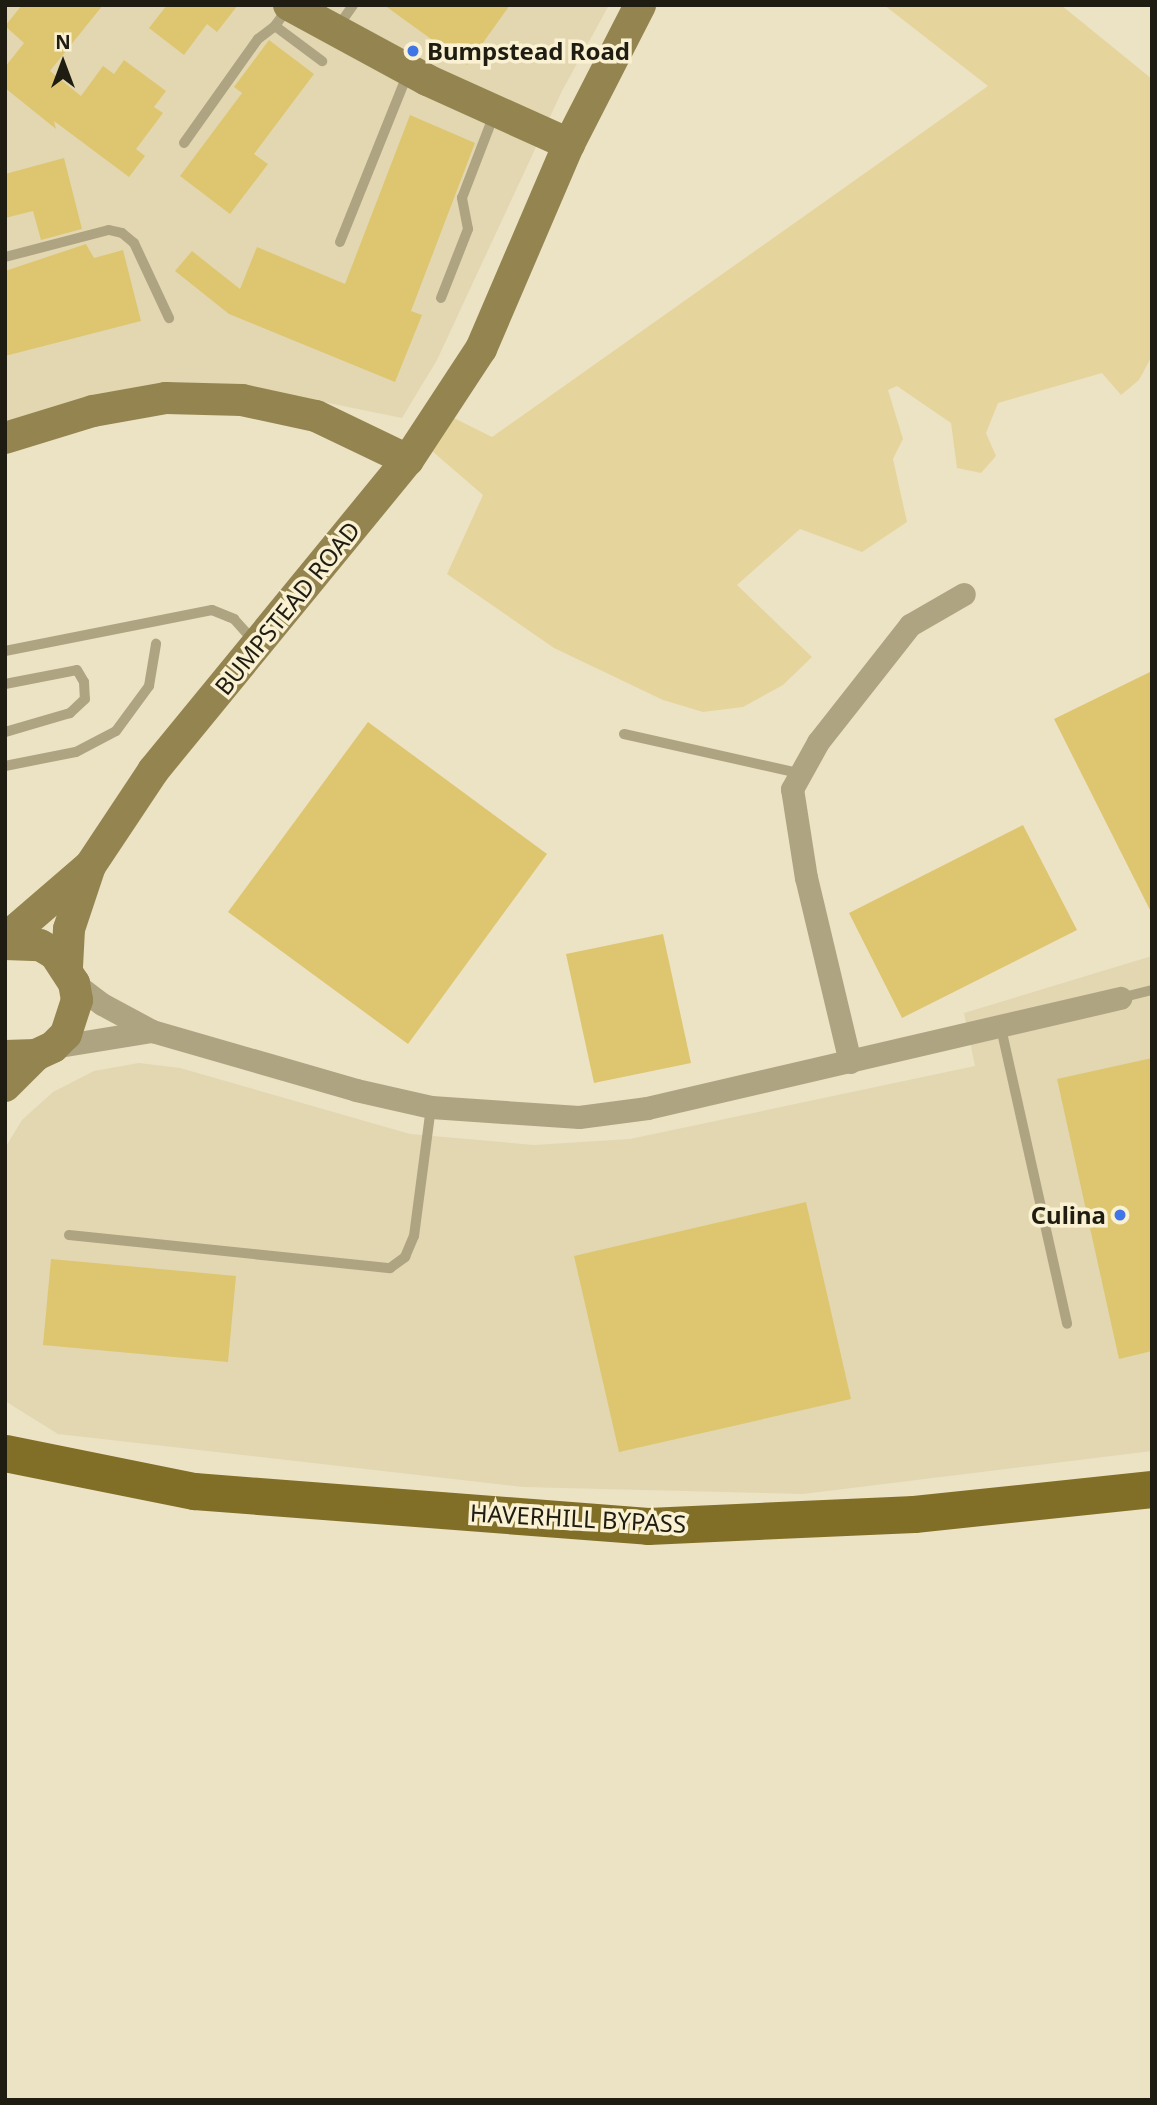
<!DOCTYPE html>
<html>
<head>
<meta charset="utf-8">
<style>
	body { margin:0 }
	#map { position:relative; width:1157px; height:2105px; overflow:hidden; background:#ece3c5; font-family:"Noto Sans",sans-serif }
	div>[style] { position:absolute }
	.built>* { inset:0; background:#e2d7b1 }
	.green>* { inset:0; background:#e5d59d }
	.building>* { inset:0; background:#dec670 }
	.lane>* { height:10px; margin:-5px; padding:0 5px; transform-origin:5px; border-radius:5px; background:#aea482 }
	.street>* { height:23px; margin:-11.5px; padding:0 11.5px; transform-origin:11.5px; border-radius:11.5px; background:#aea482 }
	.secondary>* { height:32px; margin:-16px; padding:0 16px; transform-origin:16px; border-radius:16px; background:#948550 }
	.primary>* { height:37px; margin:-18.5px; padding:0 18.5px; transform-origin:18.5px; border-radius:18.5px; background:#826f27 }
	.dots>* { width:19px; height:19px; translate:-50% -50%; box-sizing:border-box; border:4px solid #f9f1d2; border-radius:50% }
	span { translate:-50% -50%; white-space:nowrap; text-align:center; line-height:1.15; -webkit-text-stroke:7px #f9f1d2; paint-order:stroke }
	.poi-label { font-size:24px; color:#1f1c11; font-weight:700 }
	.left { translate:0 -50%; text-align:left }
	.right { translate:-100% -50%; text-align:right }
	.street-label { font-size:24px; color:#1f1c11 }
	.frame { position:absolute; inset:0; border:7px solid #1f1c11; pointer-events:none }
	.north { position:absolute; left:28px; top:28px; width:70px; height:70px; -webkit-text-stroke:5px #f9f1d2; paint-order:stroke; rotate:0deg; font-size:19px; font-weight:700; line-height:28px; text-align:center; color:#1f1c11 }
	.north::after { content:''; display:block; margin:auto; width:24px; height:32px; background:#1f1c11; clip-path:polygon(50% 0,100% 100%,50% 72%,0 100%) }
</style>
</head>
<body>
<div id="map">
	<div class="built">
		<div style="clip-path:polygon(5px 5px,609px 5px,562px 91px,437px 360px,402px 418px,250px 387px,5px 438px)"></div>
		<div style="clip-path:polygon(1152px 956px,1152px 1451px,803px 1494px,523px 1487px,58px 1434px,5px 1401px,5px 1148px,22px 1120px,53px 1092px,94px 1071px,139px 1063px,180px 1068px,410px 1134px,534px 1145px,630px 1139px,975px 1066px,964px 1013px)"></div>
	</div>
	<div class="green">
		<div style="clip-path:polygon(884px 5px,1061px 5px,1152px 79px,1152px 356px,1139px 380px,1121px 395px,1102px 373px,998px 403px,986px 433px,996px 456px,981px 473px,957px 468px,951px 423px,897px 386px,888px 390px,903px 439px,893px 459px,907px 522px,862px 552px,800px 529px,737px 585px,812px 657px,783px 685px,743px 707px,703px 712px,663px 700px,554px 648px,447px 574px,483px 495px,432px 451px,450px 416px,492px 437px,988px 86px)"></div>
	</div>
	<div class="building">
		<div style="clip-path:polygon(22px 5px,103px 5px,50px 71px,81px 96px,103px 66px,114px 74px,124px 60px,166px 91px,154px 107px,163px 113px,136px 149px,145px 156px,129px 177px,54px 121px,56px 129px,5px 88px,5px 67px,24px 43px,5px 26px)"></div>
		<div style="clip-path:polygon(167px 5px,238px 5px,217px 32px,207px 24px,184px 55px,149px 28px)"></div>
		<div style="clip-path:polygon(384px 5px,510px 5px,467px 65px)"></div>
		<div style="clip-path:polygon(269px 40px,314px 74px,254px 154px,268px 164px,230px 214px,180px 176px,242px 93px,234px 87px)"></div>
		<div style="clip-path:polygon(410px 115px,475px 143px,411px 311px,422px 315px,395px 382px,229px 314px,175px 271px,192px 251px,240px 289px,257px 247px,345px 284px)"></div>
		<div style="clip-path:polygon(64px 158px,82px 229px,41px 240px,33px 211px,5px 218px,5px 174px)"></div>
		<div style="clip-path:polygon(86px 244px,94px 258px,123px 250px,141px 321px,5px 356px,5px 271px)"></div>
		<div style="clip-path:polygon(1152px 671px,1152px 914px,1054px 719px)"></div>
		<div style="clip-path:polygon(368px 722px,547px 854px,408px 1044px,228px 912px)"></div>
		<div style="clip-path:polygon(1023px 825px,1077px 930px,902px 1018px,849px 913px)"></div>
		<div style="clip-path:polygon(663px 934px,691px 1063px,594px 1083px,566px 954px)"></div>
		<div style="clip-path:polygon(1152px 1058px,1152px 1351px,1119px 1359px,1057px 1079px)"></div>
		<div style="clip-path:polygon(806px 1202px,851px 1399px,619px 1452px,574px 1256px)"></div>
		<div style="clip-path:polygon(51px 1259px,236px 1276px,228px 1362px,43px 1345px)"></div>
	</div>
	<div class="lane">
		<div style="left:288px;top:8px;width:22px;rotate:126deg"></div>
		<div style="left:275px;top:26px;width:59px;rotate:36.7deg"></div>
		<div style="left:337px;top:28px;width:28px;rotate:-55deg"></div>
		<div style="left:184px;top:143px;width:128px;rotate:-54.6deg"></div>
		<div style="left:258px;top:39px;width:21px;rotate:-37deg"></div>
		<div style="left:340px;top:242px;width:182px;rotate:-68.1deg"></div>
		<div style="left:5px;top:257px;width:107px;rotate:-14.6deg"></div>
		<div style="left:109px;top:230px;width:13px;rotate:13deg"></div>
		<div style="left:122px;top:233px;width:16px;rotate:40deg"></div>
		<div style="left:134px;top:243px;width:83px;rotate:65deg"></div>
		<div style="left:441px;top:298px;width:74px;rotate:-68.6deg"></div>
		<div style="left:468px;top:229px;width:32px;rotate:-101deg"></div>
		<div style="left:462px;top:198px;width:92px;rotate:-69deg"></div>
		<div style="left:5px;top:651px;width:211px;rotate:-11.2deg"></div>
		<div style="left:212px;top:610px;width:24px;rotate:22deg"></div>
		<div style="left:234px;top:619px;width:31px;rotate:48deg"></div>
		<div style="left:5px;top:684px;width:73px;rotate:-11deg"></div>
		<div style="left:77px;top:670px;width:14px;rotate:60deg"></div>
		<div style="left:84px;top:682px;width:17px;rotate:87deg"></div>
		<div style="left:85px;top:699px;width:21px;rotate:137deg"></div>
		<div style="left:70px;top:713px;width:68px;rotate:163.7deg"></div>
		<div style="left:624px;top:734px;width:179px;rotate:12.6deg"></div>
		<div style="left:5px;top:766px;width:72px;rotate:-11.2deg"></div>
		<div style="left:76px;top:752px;width:45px;rotate:-27.7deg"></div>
		<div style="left:116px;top:731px;width:56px;rotate:-53.7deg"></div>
		<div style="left:149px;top:686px;width:43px;rotate:-80.5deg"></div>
		<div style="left:1120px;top:998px;width:33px;rotate:-14deg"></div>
		<div style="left:1001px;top:1028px;width:303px;rotate:77.4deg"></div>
		<div style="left:69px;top:1235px;width:323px;rotate:5.9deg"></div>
		<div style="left:390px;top:1268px;width:19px;rotate:-36deg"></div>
		<div style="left:405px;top:1257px;width:23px;rotate:-67deg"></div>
		<div style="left:414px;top:1236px;width:130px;rotate:-82.5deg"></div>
	</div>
	<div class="street">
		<div style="left:74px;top:983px;width:35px;rotate:37deg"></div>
		<div style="left:102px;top:1004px;width:57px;rotate:28.4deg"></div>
		<div style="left:152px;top:1031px;width:212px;rotate:16.1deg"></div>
		<div style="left:356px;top:1090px;width:77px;rotate:12.8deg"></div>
		<div style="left:431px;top:1107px;width:148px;rotate:3.9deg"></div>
		<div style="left:579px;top:1117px;width:69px;rotate:-7.5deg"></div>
		<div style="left:647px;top:1108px;width:486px;rotate:-13.1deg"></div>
		<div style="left:53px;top:1047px;width:100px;rotate:-9.2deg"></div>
		<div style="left:850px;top:1062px;width:189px;rotate:-103.4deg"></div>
		<div style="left:806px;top:878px;width:90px;rotate:-98.9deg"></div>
		<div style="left:792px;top:789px;width:54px;rotate:-61deg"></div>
		<div style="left:818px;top:742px;width:149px;rotate:-51.8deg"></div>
		<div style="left:910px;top:625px;width:62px;rotate:-29.9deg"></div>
	</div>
	<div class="secondary">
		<div style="left:289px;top:5px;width:157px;rotate:28.5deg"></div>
		<div style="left:427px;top:80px;width:156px;rotate:24.3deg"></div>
		<div style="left:5px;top:438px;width:92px;rotate:-17.1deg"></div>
		<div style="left:93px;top:411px;width:74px;rotate:-10.1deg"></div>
		<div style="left:166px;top:398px;width:76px;rotate:1.5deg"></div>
		<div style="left:242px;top:400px;width:76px;rotate:12.2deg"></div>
		<div style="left:316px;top:416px;width:102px;rotate:25.6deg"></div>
		<div style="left:5px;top:939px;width:112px;rotate:-40.7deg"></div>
		<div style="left:5px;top:944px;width:35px;rotate:2deg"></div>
		<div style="left:40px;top:945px;width:17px;rotate:31deg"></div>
		<div style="left:55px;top:954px;width:35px;rotate:57deg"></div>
		<div style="left:74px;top:983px;width:17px;rotate:80deg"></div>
		<div style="left:77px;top:1000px;width:36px;rotate:108deg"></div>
		<div style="left:66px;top:1034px;width:18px;rotate:135deg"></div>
		<div style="left:53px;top:1047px;width:19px;rotate:155deg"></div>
		<div style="left:36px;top:1055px;width:31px;rotate:178deg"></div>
		<div style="left:67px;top:967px;width:38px;rotate:-87deg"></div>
		<div style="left:69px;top:929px;width:66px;rotate:-71.6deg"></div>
		<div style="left:90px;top:866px;width:114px;rotate:-56.4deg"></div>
		<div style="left:153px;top:771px;width:402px;rotate:-50.7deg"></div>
		<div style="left:408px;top:460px;width:133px;rotate:-56.7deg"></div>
		<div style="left:481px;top:349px;width:223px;rotate:-66.8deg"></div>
		<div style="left:569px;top:144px;width:156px;rotate:-62.9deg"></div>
		<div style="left:5px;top:1086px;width:44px;rotate:-45deg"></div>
	</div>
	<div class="primary">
		<div style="left:5px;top:1453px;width:193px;rotate:11.4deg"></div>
		<div style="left:194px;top:1491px;width:455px;rotate:4.4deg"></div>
		<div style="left:648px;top:1526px;width:266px;rotate:-2.6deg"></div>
		<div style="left:914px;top:1514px;width:239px;rotate:-6deg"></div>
	</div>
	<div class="dots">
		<div style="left:413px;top:51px;background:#4075e5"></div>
		<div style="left:1120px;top:1215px;background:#4075e5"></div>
	</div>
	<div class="poi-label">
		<span class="left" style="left:427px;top:51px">Bumpstead Road</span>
		<span class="right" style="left:1106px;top:1215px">Culina</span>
	</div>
	<div class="street-label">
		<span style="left:287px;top:608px;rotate:-51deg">BUMPSTEAD ROAD</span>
		<span style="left:578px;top:1518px;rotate:3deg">HAVERHILL BYPASS</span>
	</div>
	<div class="frame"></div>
	<div class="north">N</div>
</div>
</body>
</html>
